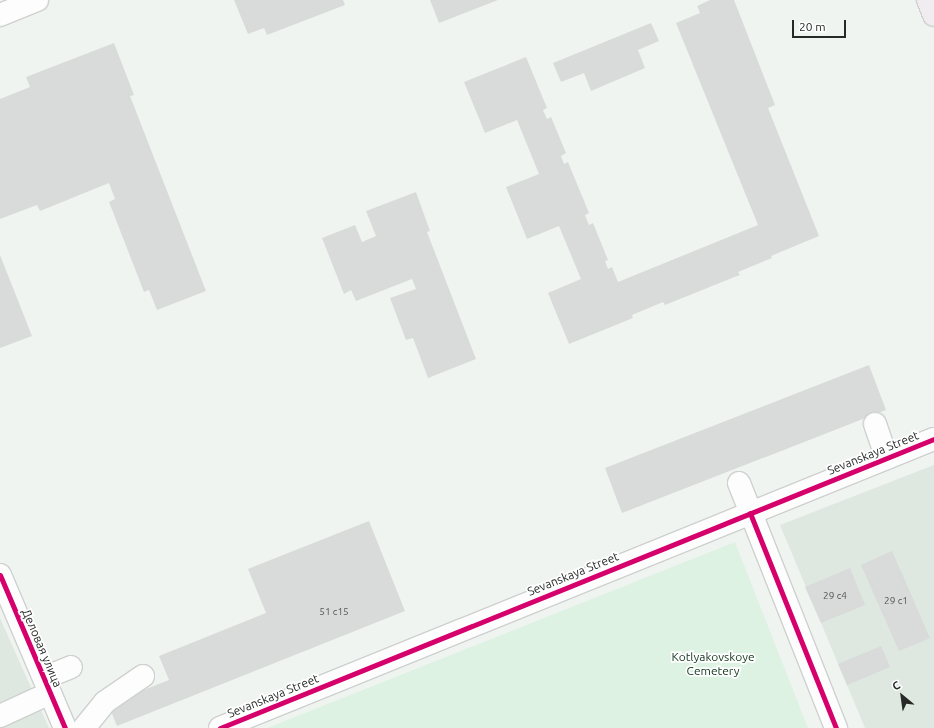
<!DOCTYPE html>
<html>
<head>
<meta charset="utf-8">
<style>
	body { margin:0 }
	#map { position:relative; width:934px; height:728px; overflow:hidden; background:#f0f4f1; font-family:Ubuntu,sans-serif }
	div>[style] { position:absolute }
	.built>* { inset:0; background:#dee7e0 }
	.green>* { inset:0; background:#ddf2e2 }
	.building>* { inset:0; background:#d8dbd9 }
	.roads { filter:drop-shadow(1px 0 #ced1cf) drop-shadow(-1px 0 #ced1cf) drop-shadow(0 1px #ced1cf) drop-shadow(0 -1px #ced1cf) }
	.minor>* { height:22px; margin:-11px; padding:0 11px; transform-origin:11px; border-radius:11px; background:#fdfdfd }
	.major>* { height:22px; margin:-11px; padding:0 11px; transform-origin:11px; border-radius:11px; background:#f1ecf0 }
	.cycleway>* { height:5px; margin:-2.5px; padding:0 2.5px; transform-origin:2.5px; border-radius:2.5px; background:#d6006c }
	span { translate:-50% -50%; white-space:nowrap; text-align:center; line-height:1.15; -webkit-text-stroke:3.5px #fff; paint-order:stroke }
	.number-label { font-size:10px; color:#525654 }
	.number-label span { -webkit-text-stroke-width:0 }
	.street-label { font-size:12px; color:#262927 }
	.park-label { font-size:12px; color:#10341d }
	.north { position:absolute; left:882px; top:676px; width:40px; height:40px; -webkit-text-stroke:3px #fff; paint-order:stroke; rotate:331deg; font-size:11px; font-weight:700; line-height:16px; text-align:center; color:#262927 }
	.north::after { content:''; display:block; margin:auto; width:14px; height:18px; background:#262927; clip-path:polygon(50% 0,100% 100%,50% 72%,0 100%) }
	.scale { position:absolute; left:792px; top:20px; width:54px; height:18px; box-sizing:border-box; border:2px solid #262927; border-top:0; padding-left:5px; font-size:12px; line-height:14px; white-space:nowrap; color:#262927; -webkit-text-stroke:3px #fff; paint-order:stroke }
</style>
</head>
<body>
<div id="map">
	<div class="built">
		<div style="clip-path:polygon(934px 465px,934px 728px,865px 728px,780px 525px)"></div>
		<div style="clip-path:polygon(0 618px,49px 728px,0 728px)"></div>
	</div>
	<div class="green">
		<div style="clip-path:polygon(735px 542px,808px 728px,267px 728px)"></div>
	</div>
	<div class="building">
		<div style="clip-path:polygon(234px 0,343px 0,345px 5px,267px 35px,264px 28px,248px 34px)"></div>
		<div style="clip-path:polygon(430px 0,498px 0,439px 23px)"></div>
		<div style="clip-path:polygon(710px 0,734px 0,775px 105px,768px 108px,819px 236px,771px 256px,772px 258px,738px 272px,740px 275px,737px 276px,665px 305px,663px 302px,632px 315px,633px 318px,569px 344px,548px 293px,581px 279px,559px 226px,527px 239px,506px 187px,539px 174px,517px 120px,485px 133px,464px 82px,526px 57px,547px 108px,543px 110px,547px 119px,551px 117px,566px 153px,561px 156px,564px 164px,568px 162px,589px 213px,585px 215px,589px 225px,593px 223px,608px 260px,605px 261px,608px 269px,612px 267px,618px 282px,758px 225px,676px 23px,700px 13px,697px 6px)"></div>
		<div style="clip-path:polygon(651px 23px,659px 41px,638px 50px,645px 68px,591px 91px,584px 73px,561px 82px,553px 63px)"></div>
		<div style="clip-path:polygon(114px 43px,134px 95px,130px 96px,206px 291px,157px 310px,149px 290px,144px 292px,109px 202px,115px 199px,109px 183px,40px 211px,37px 205px,0 219px,0 99px,30px 87px,26px 77px)"></div>
		<div style="clip-path:polygon(416px 192px,430px 231px,427px 232px,476px 359px,428px 378px,413px 338px,406px 340px,390px 298px,416px 289px,412px 279px,356px 301px,351px 290px,344px 294px,322px 238px,355px 225px,362px 242px,376px 236px,366px 211px)"></div>
		<div style="clip-path:polygon(0 255px,32px 336px,0 348px)"></div>
		<div style="clip-path:polygon(869px 365px,886px 410px,622px 513px,605px 468px)"></div>
		<div style="clip-path:polygon(369px 521px,405px 611px,117px 726px,108px 704px,169px 680px,159px 656px,266px 613px,248px 569px)"></div>
		<div style="clip-path:polygon(892px 551px,930px 638px,899px 651px,861px 565px)"></div>
		<div style="clip-path:polygon(850px 568px,865px 605px,821px 623px,805px 587px)"></div>
		<div style="clip-path:polygon(881px 646px,890px 667px,847px 685px,838px 664px)"></div>
	</div>
	<div class="roads">
		<div class="minor">
			<div style="left:0;top:15px;width:40px;rotate:-22deg"></div>
			<div style="left:875px;top:424px;width:36px;rotate:71deg"></div>
			<div style="left:739px;top:483px;width:264px;rotate:68.4deg"></div>
			<div style="left:0;top:575px;width:166px;rotate:67deg"></div>
			<div style="left:44px;top:678px;width:29px;rotate:-22deg"></div>
			<div style="left:0;top:716px;width:55px;rotate:-24.7deg"></div>
			<div style="left:84px;top:728px;width:33px;rotate:-51deg"></div>
			<div style="left:105px;top:702px;width:46px;rotate:-34.4deg"></div>
			<div style="left:220px;top:728px;width:770px;rotate:-22.04deg"></div>
		</div>
		<div class="major">
			<div style="left:928px;top:0;width:16px;rotate:68deg"></div>
		</div>
	</div>
	<div class="cycleway">
		<div style="left:750px;top:513px;width:232px;rotate:68.2deg"></div>
		<div style="left:0;top:575px;width:166px;rotate:67deg"></div>
		<div style="left:220px;top:728px;width:770px;rotate:-22.04deg"></div>
	</div>
	<div class="number-label">
		<span style="left:835px;top:596px">29 с4</span>
		<span style="left:896px;top:601px">29 с1</span>
		<span style="left:334px;top:612px">51 с15</span>
	</div>
	<div class="street-label">
		<span style="left:873px;top:453px;rotate:-22deg">Sevanskaya Street</span>
		<span style="left:573px;top:574px;rotate:-22deg">Sevanskaya Street</span>
		<span style="left:42px;top:648px;rotate:67deg">Деловая улица</span>
		<span style="left:273px;top:696px;rotate:-22deg">Sevanskaya Street</span>
	</div>
	<div class="park-label">
		<span style="left:713px;top:664px">Kotlyakovskoye<br>Cemetery</span>
	</div>
	<div class="north">С</div>
	<div class="scale">20 m</div>
</div>
</body>
</html>
